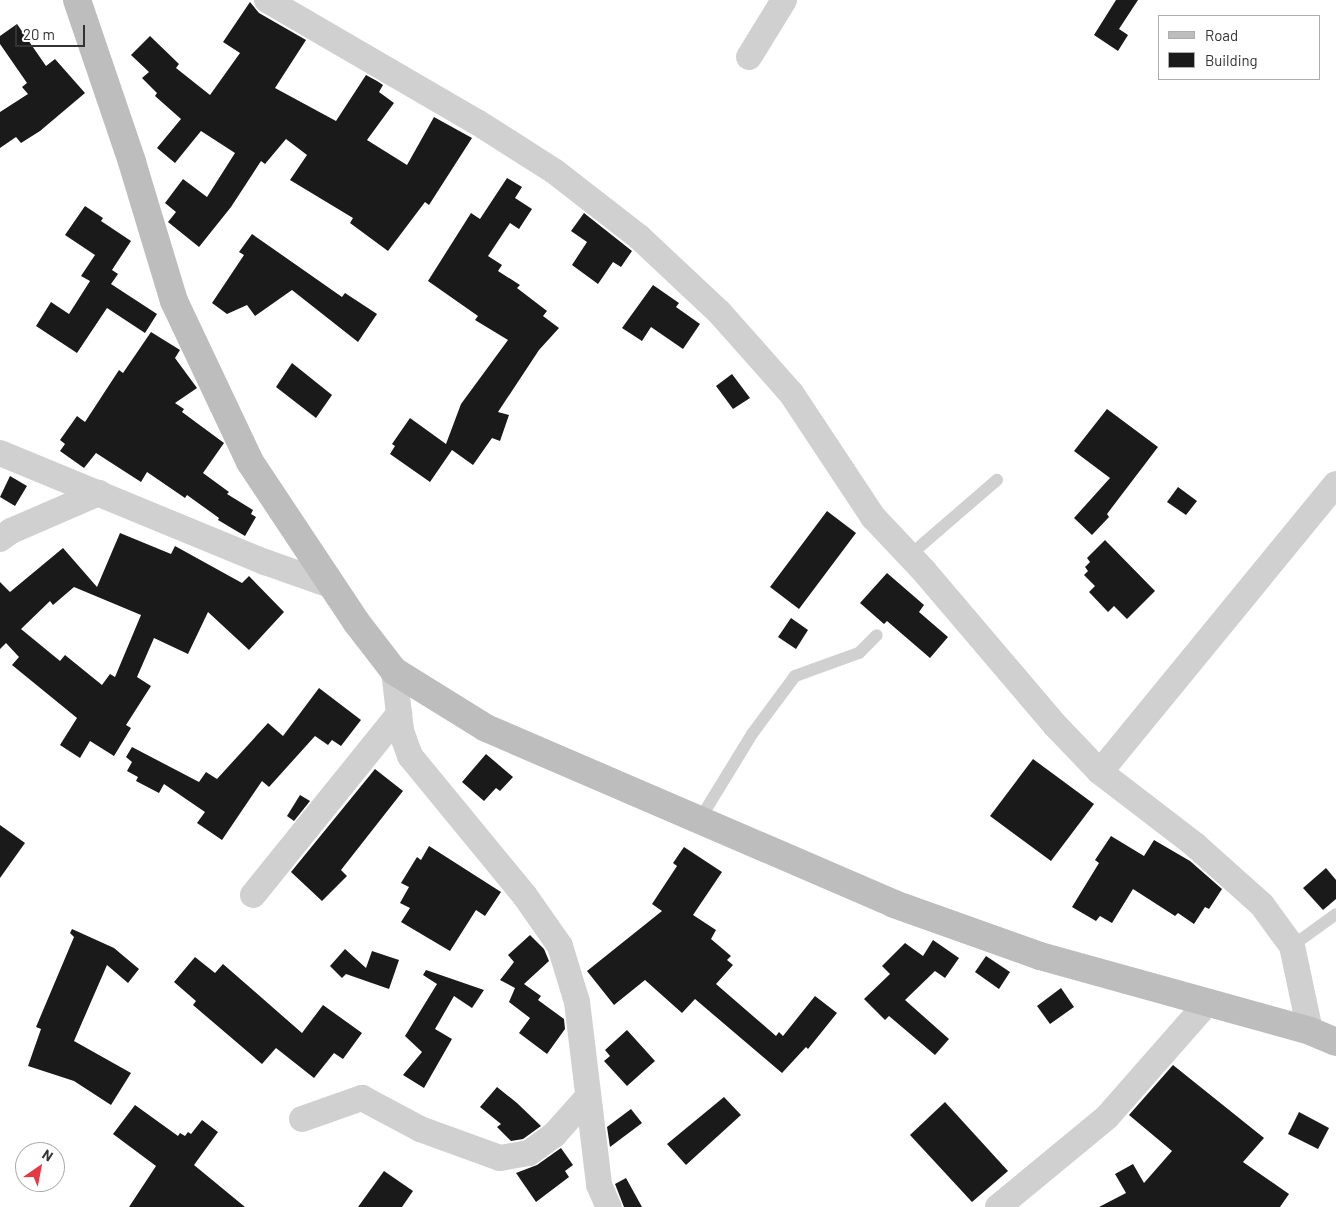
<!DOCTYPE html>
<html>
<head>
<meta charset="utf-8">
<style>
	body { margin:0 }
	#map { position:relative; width:1336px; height:1207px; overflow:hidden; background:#fff; font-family:Barlow,sans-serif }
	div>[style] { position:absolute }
	.building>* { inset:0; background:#1a1a1a }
	.lane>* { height:12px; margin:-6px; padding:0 6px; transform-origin:6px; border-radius:6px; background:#d0d0d0 }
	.street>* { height:26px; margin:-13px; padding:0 13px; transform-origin:13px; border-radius:13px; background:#d0d0d0 }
	.secondary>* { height:28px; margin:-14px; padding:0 14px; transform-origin:14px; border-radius:14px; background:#bdbdbd }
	span { translate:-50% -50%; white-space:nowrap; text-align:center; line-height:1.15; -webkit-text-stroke:5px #fff; paint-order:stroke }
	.legend { position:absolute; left:1158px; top:15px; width:162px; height:65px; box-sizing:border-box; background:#fff; border:1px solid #adadad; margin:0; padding:6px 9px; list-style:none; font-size:15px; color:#333 }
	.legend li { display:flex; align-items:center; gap:10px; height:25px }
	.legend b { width:25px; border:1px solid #adadad }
	.north { position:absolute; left:15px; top:1142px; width:50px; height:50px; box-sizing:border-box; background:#fff; border:1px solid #adadad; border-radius:50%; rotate:33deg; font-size:14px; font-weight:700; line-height:20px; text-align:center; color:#333 }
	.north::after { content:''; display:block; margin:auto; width:18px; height:22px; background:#e63946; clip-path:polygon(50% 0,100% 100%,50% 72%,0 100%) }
	.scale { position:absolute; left:15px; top:25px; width:70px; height:22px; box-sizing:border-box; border:2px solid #333; border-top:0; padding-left:6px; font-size:15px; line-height:18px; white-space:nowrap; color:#333; -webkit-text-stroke:4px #fff; paint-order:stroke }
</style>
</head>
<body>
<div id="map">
	<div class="building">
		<div style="clip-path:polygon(1116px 0,1138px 0,1119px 29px,1128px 35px,1118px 51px,1094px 35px)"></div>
		<div style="clip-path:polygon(250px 2px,259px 13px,306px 40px,275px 88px,336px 121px,366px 75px,377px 81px,383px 85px,379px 92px,394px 103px,367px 140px,407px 165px,434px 117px,472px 138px,429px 205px,425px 202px,388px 251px,350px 223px,353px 218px,290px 180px,307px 155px,286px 139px,265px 164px,261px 161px,231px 207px,199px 247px,168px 222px,176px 212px,165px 203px,183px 179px,207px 197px,235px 153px,201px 131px,175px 163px,157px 148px,181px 119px,155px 96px,157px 93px,142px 78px,149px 72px,131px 55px,150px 36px,179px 64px,176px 68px,210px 95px,240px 53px,223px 42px)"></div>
		<div style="clip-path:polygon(17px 24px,46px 66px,55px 59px,85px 93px,40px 131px,21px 143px,16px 137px,0 148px,0 112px,28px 94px,22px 87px,27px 83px,0 44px,0 36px)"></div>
		<div style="clip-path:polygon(507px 178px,522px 187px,515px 198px,532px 209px,519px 229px,510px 223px,488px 256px,502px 265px,498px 271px,520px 285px,517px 288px,547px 311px,543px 316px,559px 328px,539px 350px,498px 412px,509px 415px,500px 441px,492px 438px,473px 465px,452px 450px,430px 482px,390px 454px,395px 446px,392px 444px,410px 418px,446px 444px,461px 404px,508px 340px,475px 320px,478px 316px,428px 281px,471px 213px,480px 219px)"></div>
		<div style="clip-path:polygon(85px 206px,103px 218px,101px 221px,131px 241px,112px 270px,118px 274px,111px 284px,157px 314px,145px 333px,107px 308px,77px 353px,36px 326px,51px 302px,69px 314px,90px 281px,81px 276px,95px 255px,65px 235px)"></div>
		<div style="clip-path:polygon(584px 213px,632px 251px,621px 267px,613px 262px,598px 284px,572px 265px,587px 242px,571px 231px)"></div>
		<div style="clip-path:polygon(252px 234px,342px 297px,345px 293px,377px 314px,358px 342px,292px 290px,255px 316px,247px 305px,227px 314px,212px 303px,244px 255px,239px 252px)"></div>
		<div style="clip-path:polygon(653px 285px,679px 303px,676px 307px,700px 324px,683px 349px,651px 327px,642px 341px,622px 328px)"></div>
		<div style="clip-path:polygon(151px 332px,180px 350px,175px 358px,197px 388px,175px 403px,184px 409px,182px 412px,224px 443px,203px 473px,229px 492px,227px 494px,253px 510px,251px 514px,256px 517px,245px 536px,218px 520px,219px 518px,187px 495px,185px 498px,147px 472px,141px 482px,96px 453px,84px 468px,60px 451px,65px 444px,60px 440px,77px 416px,85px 422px,119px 370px,123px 373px)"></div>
		<div style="clip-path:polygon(292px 363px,332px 395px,316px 418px,276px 387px)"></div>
		<div style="clip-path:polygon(732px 374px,750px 398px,733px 409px,716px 386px)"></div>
		<div style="clip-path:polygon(1107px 409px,1158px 447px,1107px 514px,1109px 517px,1092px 535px,1074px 518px,1110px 478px,1074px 451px)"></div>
		<div style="clip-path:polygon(10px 476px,27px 486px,15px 506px,0 497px)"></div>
		<div style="clip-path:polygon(1178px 487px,1197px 501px,1186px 515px,1167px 502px)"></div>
		<div style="clip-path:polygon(827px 511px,856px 533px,799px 609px,770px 587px)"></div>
		<div style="clip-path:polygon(evenodd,120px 533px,171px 554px,175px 546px,242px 583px,249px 576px,284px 612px,249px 650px,208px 612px,188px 654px,154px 638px,137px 677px,151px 686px,126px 725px,131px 728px,114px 756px,90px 741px,80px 758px,60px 745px,77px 718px,12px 665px,19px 657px,6px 643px,0 649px,0 582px,10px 592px,63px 548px,97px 587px,120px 533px,74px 587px,141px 615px,115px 677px,110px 674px,102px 685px,65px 655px,60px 661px,21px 629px,50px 601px,53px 605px,74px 587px)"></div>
		<div style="clip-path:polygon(1105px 540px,1155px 591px,1127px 619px,1114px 606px,1108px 612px,1089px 592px,1095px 586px,1084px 575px,1088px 571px,1085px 567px,1090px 562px,1087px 558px)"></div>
		<div style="clip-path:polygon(887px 573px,924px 605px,919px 612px,948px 637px,930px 658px,887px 621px,884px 624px,860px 603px)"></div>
		<div style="clip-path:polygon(791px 618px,808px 630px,796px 649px,778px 637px)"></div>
		<div style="clip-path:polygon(319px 688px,361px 720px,341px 746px,332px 740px,328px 745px,315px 736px,269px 787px,262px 781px,222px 840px,197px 823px,205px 812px,164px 784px,159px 793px,136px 781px,138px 777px,127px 771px,132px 762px,126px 757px,132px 747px,199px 782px,206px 772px,217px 779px,268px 723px,283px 736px)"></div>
		<div style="clip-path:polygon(486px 754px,513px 777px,500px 791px,496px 788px,484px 801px,462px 782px)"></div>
		<div style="clip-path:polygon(1033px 759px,1094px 804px,1051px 861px,990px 816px)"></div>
		<div style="clip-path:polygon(375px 769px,403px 791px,341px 870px,347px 876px,322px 901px,291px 872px)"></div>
		<div style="clip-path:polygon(300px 795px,310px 801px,294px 821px,287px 816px)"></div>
		<div style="clip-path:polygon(0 825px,25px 843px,0 878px)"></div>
		<div style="clip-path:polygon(1111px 836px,1144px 856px,1154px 840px,1190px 861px,1222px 889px,1209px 909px,1205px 907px,1194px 924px,1178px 913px,1175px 916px,1133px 889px,1112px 923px,1100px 916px,1096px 921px,1072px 907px,1099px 863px,1095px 860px)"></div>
		<div style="clip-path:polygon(429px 846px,501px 892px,485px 916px,476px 910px,450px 951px,401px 922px,410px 908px,400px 903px,409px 887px,401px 883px,417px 857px,421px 860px)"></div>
		<div style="clip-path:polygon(684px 847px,722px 872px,693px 915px,716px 930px,711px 939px,731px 956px,727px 960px,733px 965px,716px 984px,776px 1036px,779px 1032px,783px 1036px,815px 996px,837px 1013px,808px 1049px,806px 1047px,782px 1073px,695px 999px,682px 1013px,645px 980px,614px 1005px,587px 971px,662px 911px,652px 904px,677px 866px,673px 863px)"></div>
		<div style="clip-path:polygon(1326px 868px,1336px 880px,1336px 899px,1323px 910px,1303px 888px)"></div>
		<div style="clip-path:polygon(72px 929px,114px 948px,139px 969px,128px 983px,107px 965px,74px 1041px,131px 1073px,111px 1105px,74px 1081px,28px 1066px,41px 1029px,36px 1027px,74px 937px,70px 933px)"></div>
		<div style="clip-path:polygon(530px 935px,544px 949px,549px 961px,524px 984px,541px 996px,538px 1000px,564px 1019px,565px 1029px,547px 1054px,519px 1033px,530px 1018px,509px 1002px,515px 988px,500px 980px,514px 962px,508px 955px)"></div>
		<div style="clip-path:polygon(933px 940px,959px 958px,945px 978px,935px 971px,905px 1000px,949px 1039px,935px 1055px,889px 1016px,885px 1020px,864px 999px,890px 974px,882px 966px,905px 943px,923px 956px)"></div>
		<div style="clip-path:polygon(345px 949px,366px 968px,372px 951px,399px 960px,389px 989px,346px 974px,342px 978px,330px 966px)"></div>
		<div style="clip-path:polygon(986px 956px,1010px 972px,999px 989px,975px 972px)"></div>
		<div style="clip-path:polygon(195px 957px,215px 973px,223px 964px,302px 1033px,323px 1005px,362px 1033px,343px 1059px,334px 1053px,314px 1078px,276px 1048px,262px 1064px,193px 1005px,196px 1001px,174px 982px)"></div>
		<div style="clip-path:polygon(426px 970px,484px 990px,472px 1008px,454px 996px,435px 1029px,452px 1039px,424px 1088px,403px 1075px,422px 1052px,405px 1036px,437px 984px,423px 975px)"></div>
		<div style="clip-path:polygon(1061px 988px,1074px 1007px,1050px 1024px,1037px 1006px)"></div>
		<div style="clip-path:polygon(627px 1030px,655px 1061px,627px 1086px,604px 1061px,610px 1056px,605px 1050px)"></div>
		<div style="clip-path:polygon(1173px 1065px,1264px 1138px,1243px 1162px,1289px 1194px,1280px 1207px,1099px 1207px,1126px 1193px,1115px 1174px,1133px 1164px,1144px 1183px,1172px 1151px,1129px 1115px)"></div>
		<div style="clip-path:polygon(497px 1087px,517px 1103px,541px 1126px,523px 1139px,511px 1141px,497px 1127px,501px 1124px,480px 1107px)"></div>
		<div style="clip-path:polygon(724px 1097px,741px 1115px,686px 1165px,667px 1144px)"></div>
		<div style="clip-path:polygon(945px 1102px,1008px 1171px,972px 1202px,910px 1135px)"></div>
		<div style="clip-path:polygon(135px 1105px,178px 1136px,180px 1133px,185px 1136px,188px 1132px,191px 1134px,202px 1120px,218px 1132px,194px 1165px,245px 1207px,129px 1207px,156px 1166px,113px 1134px)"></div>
		<div style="clip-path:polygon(631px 1109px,642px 1123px,610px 1147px,607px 1127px)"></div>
		<div style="clip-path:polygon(1299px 1112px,1329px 1128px,1318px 1149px,1288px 1134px)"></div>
		<div style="clip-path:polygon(561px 1148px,573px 1165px,565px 1171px,569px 1177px,536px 1202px,516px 1173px,537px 1165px)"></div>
		<div style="clip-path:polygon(384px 1171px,413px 1191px,402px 1207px,358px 1207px)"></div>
		<div style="clip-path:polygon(626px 1178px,642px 1207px,624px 1207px,615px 1184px)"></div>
	</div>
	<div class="lane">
		<div style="left:910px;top:555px;width:115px;rotate:-40.8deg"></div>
		<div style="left:700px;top:819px;width:100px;rotate:-58.5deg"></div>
		<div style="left:752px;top:734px;width:72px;rotate:-53.4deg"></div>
		<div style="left:795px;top:676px;width:68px;rotate:-19.8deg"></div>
		<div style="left:859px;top:653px;width:25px;rotate:-45deg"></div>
		<div style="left:1292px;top:946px;width:54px;rotate:-36deg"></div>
	</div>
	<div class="street">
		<div style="left:267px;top:0;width:243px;rotate:30.2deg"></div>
		<div style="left:477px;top:122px;width:91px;rotate:32.5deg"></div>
		<div style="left:554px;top:171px;width:108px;rotate:37.8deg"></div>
		<div style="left:639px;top:237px;width:110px;rotate:43.2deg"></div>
		<div style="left:719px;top:312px;width:108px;rotate:48.4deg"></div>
		<div style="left:791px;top:393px;width:149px;rotate:56.5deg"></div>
		<div style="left:873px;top:517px;width:74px;rotate:46.6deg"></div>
		<div style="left:924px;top:571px;width:202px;rotate:49.6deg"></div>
		<div style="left:1055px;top:725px;width:65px;rotate:46.2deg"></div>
		<div style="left:1100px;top:772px;width:120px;rotate:37.5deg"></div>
		<div style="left:1195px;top:845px;width:90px;rotate:41.8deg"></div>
		<div style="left:1262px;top:905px;width:51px;rotate:53.8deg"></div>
		<div style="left:1292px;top:946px;width:87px;rotate:78deg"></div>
		<div style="left:749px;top:57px;width:67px;rotate:-58.4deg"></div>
		<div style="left:0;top:453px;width:287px;rotate:22.4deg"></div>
		<div style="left:265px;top:562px;width:72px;rotate:19.4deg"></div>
		<div style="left:0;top:539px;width:14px;rotate:-36deg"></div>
		<div style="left:11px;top:531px;width:96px;rotate:-23.4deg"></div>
		<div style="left:394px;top:671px;width:60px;rotate:83.3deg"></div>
		<div style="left:401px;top:731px;width:27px;rotate:70deg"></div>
		<div style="left:410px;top:756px;width:181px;rotate:50.6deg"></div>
		<div style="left:525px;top:896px;width:61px;rotate:55deg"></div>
		<div style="left:560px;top:946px;width:59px;rotate:73.1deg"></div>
		<div style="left:577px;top:1002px;width:184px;rotate:83.1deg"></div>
		<div style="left:599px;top:1185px;width:24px;rotate:66deg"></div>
		<div style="left:1100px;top:772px;width:372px;rotate:-50.7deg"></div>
		<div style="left:253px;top:895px;width:233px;rotate:-51.1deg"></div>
		<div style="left:302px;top:1119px;width:64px;rotate:-19.3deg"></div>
		<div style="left:362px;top:1098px;width:66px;rotate:28.1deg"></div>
		<div style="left:420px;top:1129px;width:85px;rotate:19.9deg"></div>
		<div style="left:500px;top:1158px;width:29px;rotate:-10deg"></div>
		<div style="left:529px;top:1153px;width:31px;rotate:-36deg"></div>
		<div style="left:554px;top:1135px;width:50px;rotate:-48.3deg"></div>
		<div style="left:998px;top:1207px;width:141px;rotate:-39.5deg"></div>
		<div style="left:1107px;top:1117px;width:152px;rotate:-48.7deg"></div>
	</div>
	<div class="secondary">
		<div style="left:77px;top:0;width:171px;rotate:71.2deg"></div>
		<div style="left:132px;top:162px;width:145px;rotate:73.2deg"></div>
		<div style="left:174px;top:301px;width:178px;rotate:64.7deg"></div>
		<div style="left:250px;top:462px;width:193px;rotate:56.4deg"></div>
		<div style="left:357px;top:623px;width:61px;rotate:52.4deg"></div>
		<div style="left:394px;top:671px;width:108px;rotate:31.8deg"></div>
		<div style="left:486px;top:728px;width:444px;rotate:23.3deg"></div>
		<div style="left:894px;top:904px;width:155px;rotate:19.6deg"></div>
		<div style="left:1040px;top:956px;width:280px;rotate:15.5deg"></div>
		<div style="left:1310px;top:1031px;width:28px;rotate:23deg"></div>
	</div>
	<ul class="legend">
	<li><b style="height:6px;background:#bdbdbd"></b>Road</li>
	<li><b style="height:14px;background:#1a1a1a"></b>Building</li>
	</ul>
	<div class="north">N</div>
	<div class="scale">20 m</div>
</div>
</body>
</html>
